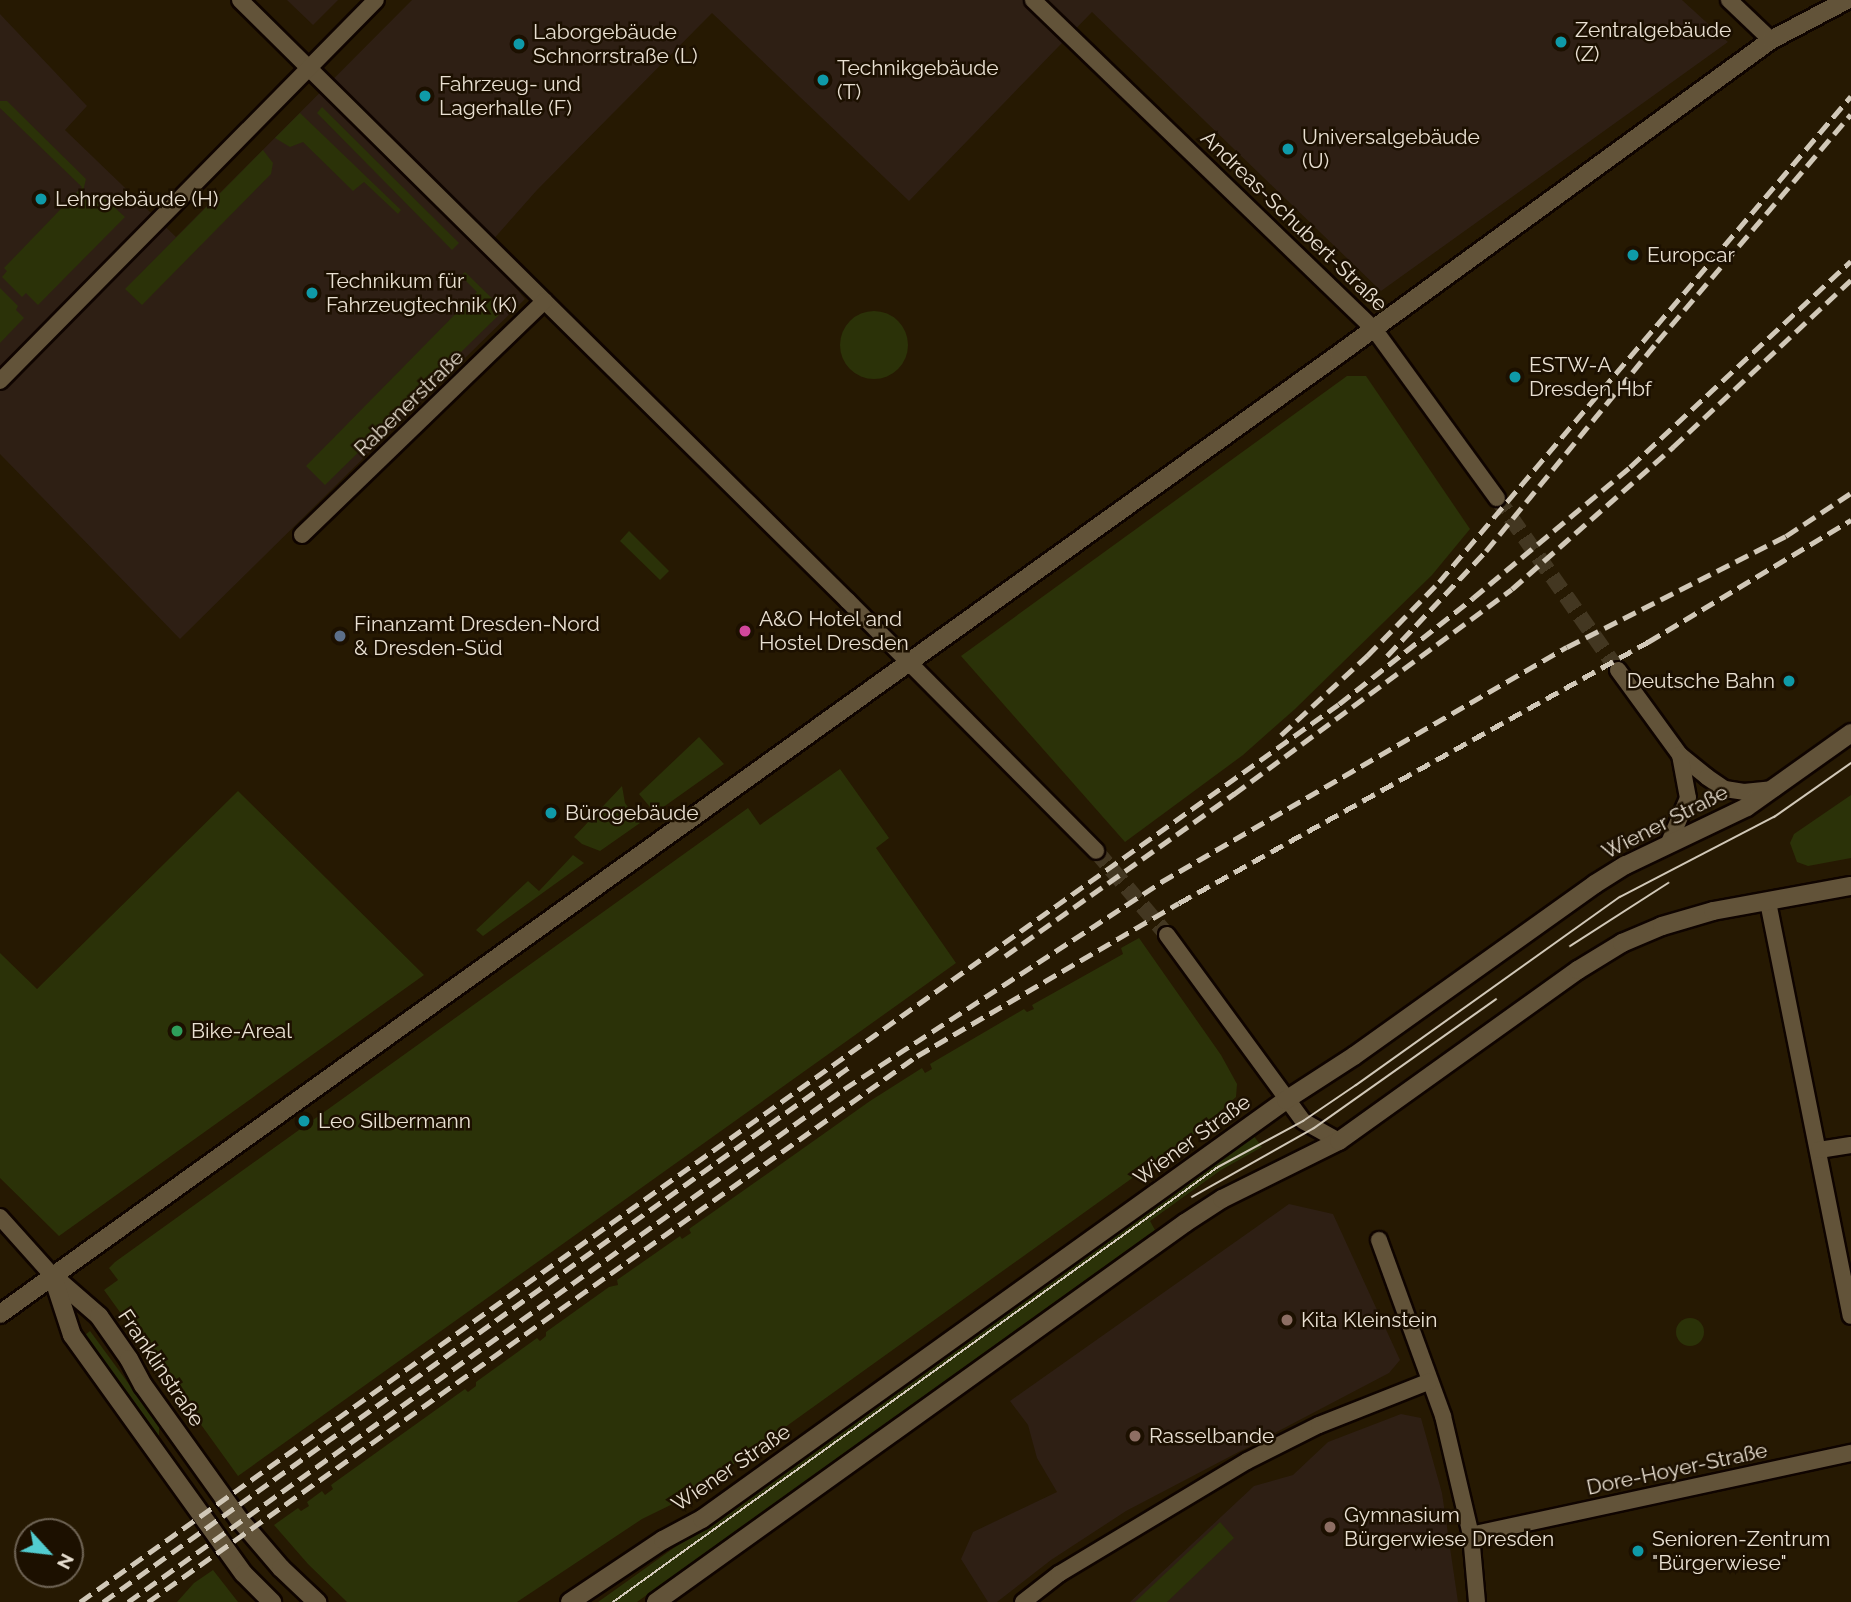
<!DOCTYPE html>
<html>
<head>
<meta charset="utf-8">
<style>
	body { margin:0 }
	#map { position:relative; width:1851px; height:1602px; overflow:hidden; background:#261902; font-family:Raleway,sans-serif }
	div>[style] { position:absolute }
	.education>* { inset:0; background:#2e1f14 }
	.green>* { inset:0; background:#2b3208 }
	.round { border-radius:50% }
	.street-tunnel>* { height:16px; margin-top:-8px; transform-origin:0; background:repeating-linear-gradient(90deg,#433721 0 16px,transparent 0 24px) }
	.roads { filter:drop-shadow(2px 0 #0f0400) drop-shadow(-2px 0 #0f0400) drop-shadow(0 2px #0f0400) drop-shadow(0 -2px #0f0400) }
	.street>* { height:16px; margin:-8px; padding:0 8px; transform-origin:8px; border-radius:8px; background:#625339 }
	.secondary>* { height:18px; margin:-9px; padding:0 9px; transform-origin:9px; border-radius:9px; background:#625339 }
	.tram>* { height:2px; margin:-1px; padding:0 1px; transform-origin:1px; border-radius:1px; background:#d1c8b8 }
	.rail>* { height:5px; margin-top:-2.5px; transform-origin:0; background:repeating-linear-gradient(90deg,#d1c8b8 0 14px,transparent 0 21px) }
	.dots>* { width:19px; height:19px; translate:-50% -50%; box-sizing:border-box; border:4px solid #1c1000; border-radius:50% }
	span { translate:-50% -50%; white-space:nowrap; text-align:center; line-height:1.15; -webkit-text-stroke:5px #1c1000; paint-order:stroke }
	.poi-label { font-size:21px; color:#e9e0d2 }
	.left { translate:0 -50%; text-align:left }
	.right { translate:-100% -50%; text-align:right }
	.street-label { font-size:21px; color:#e9e0d2 }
	.north { position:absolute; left:14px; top:1518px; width:70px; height:70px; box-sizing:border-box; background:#1c1000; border:2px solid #6e6354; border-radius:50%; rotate:117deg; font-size:19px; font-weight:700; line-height:28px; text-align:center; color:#e9e0d2 }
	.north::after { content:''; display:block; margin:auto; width:24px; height:32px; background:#52ccd0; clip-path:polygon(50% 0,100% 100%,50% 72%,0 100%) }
</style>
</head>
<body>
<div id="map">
	<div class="education">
		<div style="clip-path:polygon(287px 0,338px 0,313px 25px)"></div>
		<div style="clip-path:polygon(412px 0,1682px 0,1728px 42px,1381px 291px,1092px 12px,909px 201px,712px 13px,537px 190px,484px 250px,525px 299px,180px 639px,0 454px,0 14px,87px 106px,65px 130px,176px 237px)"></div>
		<div style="clip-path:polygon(1289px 1204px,1333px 1214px,1400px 1360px,1389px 1373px,1126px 1511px,1051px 1560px,997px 1602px,988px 1602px,961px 1559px,973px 1532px,1057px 1492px,1037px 1458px,1028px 1425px,1010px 1401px)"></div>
		<div style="clip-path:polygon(1401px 1414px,1421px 1418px,1442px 1493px,1458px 1602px,1130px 1602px,1254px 1486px,1293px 1475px,1328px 1442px)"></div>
	</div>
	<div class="green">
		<div style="clip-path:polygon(0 101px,7px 101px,86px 179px,83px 191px,89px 197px,102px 196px,125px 217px,38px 305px,26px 293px,22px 297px,2px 277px,7px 271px,4px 268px,82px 187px,0 108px)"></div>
		<div style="clip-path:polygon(322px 107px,459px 243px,452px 250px,317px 113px)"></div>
		<div style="clip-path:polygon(300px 113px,401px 210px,398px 214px,364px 182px,353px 191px,303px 142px,290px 147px,275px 138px)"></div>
		<div style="clip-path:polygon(263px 150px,273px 163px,271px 174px,142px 305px,125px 289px)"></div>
		<div style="clip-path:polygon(465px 272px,504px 310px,325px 485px,306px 466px,477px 292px,461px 276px)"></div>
		<div style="clip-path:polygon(0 288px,18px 306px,16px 310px,24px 318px,0 343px)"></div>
		<div class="round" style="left:840px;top:311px;width:68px;height:68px"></div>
		<div style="clip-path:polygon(1347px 376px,1366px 376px,1470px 529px,1432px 575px,1295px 709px,1243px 755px,1125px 842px,961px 656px)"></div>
		<div style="clip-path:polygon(629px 531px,669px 571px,660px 580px,620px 541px)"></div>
		<div style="clip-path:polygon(699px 737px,724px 764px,655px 813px,639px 794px)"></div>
		<div style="clip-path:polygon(840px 769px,889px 838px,876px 848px,956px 963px,238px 1476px,104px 1290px,118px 1280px,109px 1268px,115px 1262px,748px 808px,760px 825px)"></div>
		<div style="clip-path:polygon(622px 786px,625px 803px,640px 823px,600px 851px,582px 844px,574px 837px)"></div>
		<div style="clip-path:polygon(238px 791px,424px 975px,59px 1236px,0 1178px,0 953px,37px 989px)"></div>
		<div style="clip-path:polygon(1851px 795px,1851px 858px,1808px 866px,1797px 862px,1790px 843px,1794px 834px)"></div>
		<div style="clip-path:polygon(573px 855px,584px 863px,483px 936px,476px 930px,528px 881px,539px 891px)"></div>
		<div style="clip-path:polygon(1139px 938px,1221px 1055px,1237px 1084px,1236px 1097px,1202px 1128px,689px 1496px,642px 1519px,517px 1602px,347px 1602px,308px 1564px,274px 1525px,298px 1508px,301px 1511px,309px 1506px,307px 1502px,322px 1491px,325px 1495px,333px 1489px,331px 1485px,465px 1389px,468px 1392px,476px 1386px,476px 1382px,537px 1338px,540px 1341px,546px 1336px,546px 1332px,609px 1287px,618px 1285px,617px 1280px,680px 1236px,682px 1239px,691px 1233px,689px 1229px,870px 1101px,922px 1068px,925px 1073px,932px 1069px,930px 1064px,1024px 1009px,1027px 1012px,1034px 1009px,1032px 1005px,1123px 954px,1121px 948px)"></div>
		<div style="clip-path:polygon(1253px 1135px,1262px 1147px,1221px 1170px,1150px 1221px,1155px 1230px,637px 1602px,598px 1602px)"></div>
		<div class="round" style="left:1676px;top:1318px;width:28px;height:28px"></div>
		<div style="clip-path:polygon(90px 1331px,159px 1425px,159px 1436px,85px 1335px)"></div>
		<div style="clip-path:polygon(1220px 1522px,1234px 1538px,1167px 1602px,1135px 1602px)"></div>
		<div style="clip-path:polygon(213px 1570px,238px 1602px,177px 1602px,194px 1583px)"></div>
	</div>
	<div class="street-tunnel">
		<div style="left:1497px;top:498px;width:210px;rotate:54.9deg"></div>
		<div style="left:1096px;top:851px;width:110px;rotate:49.8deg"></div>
	</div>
	<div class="roads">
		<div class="street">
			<div style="left:240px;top:0;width:855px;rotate:44.67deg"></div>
			<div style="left:848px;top:601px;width:352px;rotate:45.2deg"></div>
			<div style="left:1033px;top:0;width:474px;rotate:44deg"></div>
			<div style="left:1374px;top:329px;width:209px;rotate:54deg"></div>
			<div style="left:1729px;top:0;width:58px;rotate:43.6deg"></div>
			<div style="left:0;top:381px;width:535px;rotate:-45.38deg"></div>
			<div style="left:302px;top:535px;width:337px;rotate:-44deg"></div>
			<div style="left:1618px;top:670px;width:105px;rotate:53.9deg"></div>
			<div style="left:1680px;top:755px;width:35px;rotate:39deg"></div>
			<div style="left:1707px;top:777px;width:22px;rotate:34deg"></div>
			<div style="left:1725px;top:789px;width:19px;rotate:9deg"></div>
			<div style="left:1744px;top:792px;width:30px;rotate:-6deg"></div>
			<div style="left:1668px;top:845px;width:51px;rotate:-66.9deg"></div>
			<div style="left:1688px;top:798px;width:44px;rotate:-100.5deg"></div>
			<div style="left:1768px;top:902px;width:422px;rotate:78.7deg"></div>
			<div style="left:1167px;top:935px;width:230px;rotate:53.8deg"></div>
			<div style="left:1303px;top:1121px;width:41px;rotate:29.1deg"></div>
			<div style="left:1819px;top:1150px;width:32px;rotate:-9deg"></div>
			<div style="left:0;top:1217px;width:79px;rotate:48.1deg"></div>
			<div style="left:1379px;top:1240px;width:187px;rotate:70deg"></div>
			<div style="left:1443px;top:1416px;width:122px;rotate:76.8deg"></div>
			<div style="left:1471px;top:1535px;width:67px;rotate:84.9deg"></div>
			<div style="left:1471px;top:1535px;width:389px;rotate:-12.2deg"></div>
			<div style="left:1023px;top:1602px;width:46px;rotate:-37.9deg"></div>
			<div style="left:1059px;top:1574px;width:219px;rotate:-31deg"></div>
			<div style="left:1247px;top:1461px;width:80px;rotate:-26.6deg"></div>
			<div style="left:1319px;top:1425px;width:119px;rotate:-21.6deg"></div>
		</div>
		<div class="secondary">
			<div style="left:53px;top:1276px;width:61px;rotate:41deg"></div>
			<div style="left:99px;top:1316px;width:52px;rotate:55.1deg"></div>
			<div style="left:129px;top:1359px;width:30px;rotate:62deg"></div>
			<div style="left:143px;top:1385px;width:165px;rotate:54.4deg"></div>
			<div style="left:239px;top:1519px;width:65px;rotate:49.4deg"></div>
			<div style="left:281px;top:1568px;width:50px;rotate:43.4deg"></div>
			<div style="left:53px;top:1277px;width:61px;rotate:71.9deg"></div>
			<div style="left:72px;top:1335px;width:294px;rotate:54.3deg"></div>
			<div style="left:244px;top:1574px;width:40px;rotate:45deg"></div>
			<div style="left:0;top:1314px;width:1648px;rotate:-35.64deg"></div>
			<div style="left:1339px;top:354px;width:534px;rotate:-36.01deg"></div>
			<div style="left:1771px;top:40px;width:86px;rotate:-27.8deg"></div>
			<div style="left:570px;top:1602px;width:112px;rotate:-33.7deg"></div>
			<div style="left:663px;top:1540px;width:44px;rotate:-28.3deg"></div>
			<div style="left:702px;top:1519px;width:719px;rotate:-35.66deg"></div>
			<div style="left:1286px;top:1100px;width:81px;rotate:-32.9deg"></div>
			<div style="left:1354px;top:1056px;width:296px;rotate:-35.5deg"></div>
			<div style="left:1595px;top:884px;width:36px;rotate:-32deg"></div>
			<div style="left:1626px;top:865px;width:134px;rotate:-25.6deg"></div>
			<div style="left:1747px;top:807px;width:128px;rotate:-35.4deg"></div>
			<div style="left:656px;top:1602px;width:651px;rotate:-35.62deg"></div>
			<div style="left:1185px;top:1223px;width:44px;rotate:-33deg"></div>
			<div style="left:1222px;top:1199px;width:131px;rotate:-26.4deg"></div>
			<div style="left:1339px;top:1141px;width:294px;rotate:-35.6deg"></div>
			<div style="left:1578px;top:970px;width:52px;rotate:-31.5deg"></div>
			<div style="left:1622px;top:943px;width:43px;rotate:-23deg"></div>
			<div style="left:1662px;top:926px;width:53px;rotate:-16.4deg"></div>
			<div style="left:1713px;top:911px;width:140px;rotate:-10.3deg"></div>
		</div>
	</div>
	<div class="tram">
		<div style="left:1570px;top:946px;width:117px;rotate:-32.7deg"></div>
		<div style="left:1192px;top:1197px;width:140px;rotate:-29.5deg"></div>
		<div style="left:1314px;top:1128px;width:223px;rotate:-35.3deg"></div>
		<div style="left:613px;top:1602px;width:745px;rotate:-35.72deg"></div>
		<div style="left:1218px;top:1167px;width:97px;rotate:-28.4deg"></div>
		<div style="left:1303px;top:1121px;width:64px;rotate:-34.2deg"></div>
		<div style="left:1356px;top:1085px;width:324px;rotate:-35.5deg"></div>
		<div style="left:1620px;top:897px;width:174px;rotate:-27.5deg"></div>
		<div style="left:1774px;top:817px;width:94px;rotate:-35deg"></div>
	</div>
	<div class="rail">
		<div style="left:1387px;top:656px;width:144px;rotate:-46.7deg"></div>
		<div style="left:1486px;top:551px;width:270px;rotate:-50.7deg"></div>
		<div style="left:1657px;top:342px;width:299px;rotate:-49.6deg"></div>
		<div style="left:1281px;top:735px;width:117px;rotate:-42.6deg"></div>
		<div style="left:1367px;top:656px;width:103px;rotate:-45.8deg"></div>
		<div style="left:1439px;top:582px;width:637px;rotate:-49.71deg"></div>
		<div style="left:1005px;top:956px;width:281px;rotate:-35.3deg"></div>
		<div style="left:1234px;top:794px;width:345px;rotate:-36.4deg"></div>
		<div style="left:1512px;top:589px;width:215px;rotate:-41.4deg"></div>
		<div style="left:1673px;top:447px;width:244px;rotate:-43.2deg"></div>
		<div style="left:80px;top:1602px;width:1546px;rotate:-35.5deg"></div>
		<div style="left:1339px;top:704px;width:171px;rotate:-38.3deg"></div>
		<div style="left:1473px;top:598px;width:204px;rotate:-39.8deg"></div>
		<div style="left:1630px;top:467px;width:302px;rotate:-43deg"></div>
		<div style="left:103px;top:1602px;width:917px;rotate:-35.63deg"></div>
		<div style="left:128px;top:1602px;width:881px;rotate:-35.62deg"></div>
		<div style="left:844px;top:1089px;width:379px;rotate:-33.1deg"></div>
		<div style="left:1161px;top:882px;width:469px;rotate:-30.1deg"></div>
		<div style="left:1567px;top:647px;width:246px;rotate:-26.9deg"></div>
		<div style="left:1786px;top:536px;width:78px;rotate:-33.5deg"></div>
		<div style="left:148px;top:1602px;width:943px;rotate:-35.38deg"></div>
		<div style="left:917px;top:1056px;width:303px;rotate:-30.3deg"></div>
		<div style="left:1179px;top:903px;width:537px;rotate:-29.1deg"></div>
		<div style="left:1648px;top:642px;width:237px;rotate:-31deg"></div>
	</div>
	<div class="dots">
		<div style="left:1561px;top:42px;background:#0f9aa8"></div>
		<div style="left:519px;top:44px;background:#0f9aa8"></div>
		<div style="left:823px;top:80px;background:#0f9aa8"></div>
		<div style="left:425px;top:96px;background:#0f9aa8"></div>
		<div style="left:1288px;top:149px;background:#0f9aa8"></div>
		<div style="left:41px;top:199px;background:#0f9aa8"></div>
		<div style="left:1633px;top:255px;background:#0f9aa8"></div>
		<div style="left:312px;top:293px;background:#0f9aa8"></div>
		<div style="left:1515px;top:377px;background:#0f9aa8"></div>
		<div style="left:745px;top:631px;background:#d1479c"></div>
		<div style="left:340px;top:636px;background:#5c6f8a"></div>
		<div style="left:1789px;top:681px;background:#0f9aa8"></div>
		<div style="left:551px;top:813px;background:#0f9aa8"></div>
		<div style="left:177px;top:1031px;background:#2e9e5b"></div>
		<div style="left:304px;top:1121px;background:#0f9aa8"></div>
		<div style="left:1287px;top:1320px;background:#8d6e63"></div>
		<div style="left:1135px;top:1436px;background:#8d6e63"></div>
		<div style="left:1330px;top:1527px;background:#8d6e63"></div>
		<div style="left:1638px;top:1551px;background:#0f9aa8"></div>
	</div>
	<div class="poi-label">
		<span class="left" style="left:1575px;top:42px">Zentralgebäude<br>(Z)</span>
		<span class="left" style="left:533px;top:44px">Laborgebäude<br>Schnorrstraße (L)</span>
		<span class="left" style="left:837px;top:80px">Technikgebäude<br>(T)</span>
		<span class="left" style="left:439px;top:96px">Fahrzeug- und<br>Lagerhalle (F)</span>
		<span class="left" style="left:1302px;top:149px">Universalgebäude<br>(U)</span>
		<span class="left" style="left:55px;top:199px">Lehrgebäude (H)</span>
		<span class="left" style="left:1647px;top:255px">Europcar</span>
		<span class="left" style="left:326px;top:293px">Technikum für<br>Fahrzeugtechnik (K)</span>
		<span class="left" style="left:1529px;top:377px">ESTW-A<br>Dresden Hbf</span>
		<span class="left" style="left:759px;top:631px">A&amp;O Hotel and<br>Hostel Dresden</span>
		<span class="left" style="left:354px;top:636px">Finanzamt Dresden-Nord<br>&amp; Dresden-Süd</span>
		<span class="right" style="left:1775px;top:681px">Deutsche Bahn</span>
		<span class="left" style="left:565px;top:813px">Bürogebäude</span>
		<span class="left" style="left:191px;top:1031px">Bike-Areal</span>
		<span class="left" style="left:318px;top:1121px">Leo Silbermann</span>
		<span class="left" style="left:1301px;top:1320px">Kita Kleinstein</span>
		<span class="left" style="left:1149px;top:1436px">Rasselbande</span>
		<span class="left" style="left:1344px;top:1527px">Gymnasium<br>Bürgerwiese Dresden</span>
		<span class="left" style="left:1652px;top:1551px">Senioren-Zentrum<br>"Bürgerwiese"</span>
	</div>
	<div class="street-label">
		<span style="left:1294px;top:221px;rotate:44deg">Andreas-Schubert-Straße</span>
		<span style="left:409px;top:403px;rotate:-44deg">Rabenerstraße</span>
		<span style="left:1665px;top:822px;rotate:-27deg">Wiener Straße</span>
		<span style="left:1192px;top:1140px;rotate:-36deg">Wiener Straße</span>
		<span style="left:161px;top:1368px;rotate:56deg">Franklinstraße</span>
		<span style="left:731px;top:1468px;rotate:-34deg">Wiener Straße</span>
		<span style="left:1677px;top:1469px;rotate:-12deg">Dore-Hoyer-Straße</span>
	</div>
	<div class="north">N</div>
</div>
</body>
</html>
